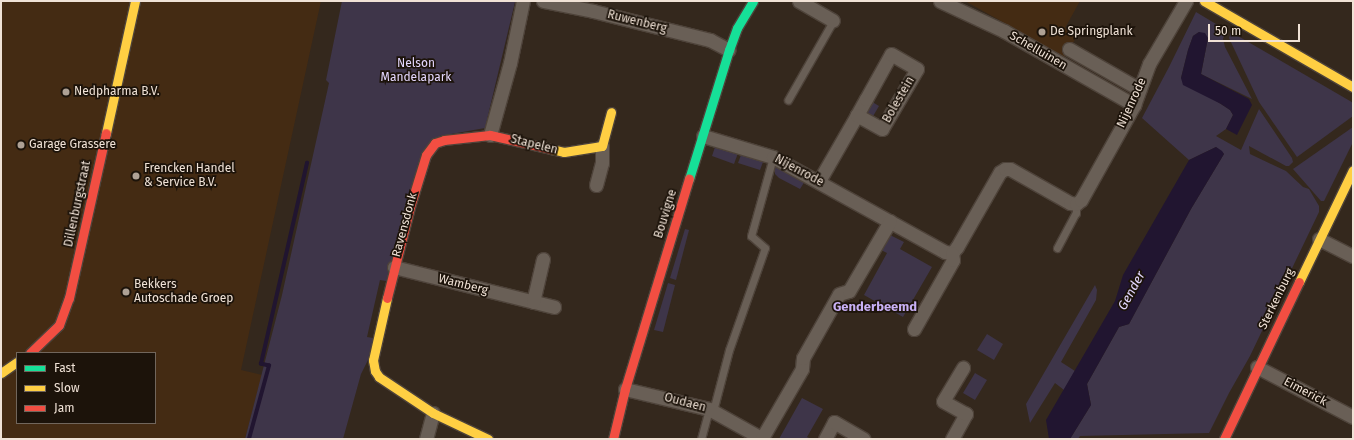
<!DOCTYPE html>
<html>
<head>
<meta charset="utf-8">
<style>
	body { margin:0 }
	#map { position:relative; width:1354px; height:440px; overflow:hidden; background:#34281d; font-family:"Fira Sans",sans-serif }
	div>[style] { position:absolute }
	.built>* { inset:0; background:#442b13 }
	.green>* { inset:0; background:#3e3549 }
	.water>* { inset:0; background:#211530 }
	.stream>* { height:3.5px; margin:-1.75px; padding:0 1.75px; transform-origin:1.75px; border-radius:1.75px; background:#211530 }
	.roads { filter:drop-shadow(1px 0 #4e433a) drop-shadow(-1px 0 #4e433a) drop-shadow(0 1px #4e433a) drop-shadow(0 -1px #4e433a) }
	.lane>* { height:7px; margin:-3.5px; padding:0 3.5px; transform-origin:3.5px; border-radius:3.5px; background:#695f56 }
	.street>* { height:13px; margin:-6.5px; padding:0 6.5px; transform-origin:6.5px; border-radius:6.5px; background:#695f56 }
	.fast>* { height:9px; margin:-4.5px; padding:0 4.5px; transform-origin:4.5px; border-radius:4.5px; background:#16e098 }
	.slow>* { height:9px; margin:-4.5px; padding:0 4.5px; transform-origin:4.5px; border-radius:4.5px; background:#ffcf43 }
	.jam>* { height:9px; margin:-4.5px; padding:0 4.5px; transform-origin:4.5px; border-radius:4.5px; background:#f24e42 }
	.dots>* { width:11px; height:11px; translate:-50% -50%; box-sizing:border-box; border:2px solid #1c130a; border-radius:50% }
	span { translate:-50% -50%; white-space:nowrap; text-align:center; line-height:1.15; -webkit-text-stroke:3.5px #1c130a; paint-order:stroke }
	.street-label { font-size:12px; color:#f0e2d6 }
	.poi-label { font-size:12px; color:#f0e2d6 }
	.left { translate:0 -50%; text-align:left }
	.park-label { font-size:12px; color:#e4d7fe }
	.water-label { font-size:13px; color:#e2d6fd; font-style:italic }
	.neighbourhood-label { font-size:13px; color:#c8b0f5; font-weight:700 }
	.frame { position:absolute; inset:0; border:2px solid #f0e2d6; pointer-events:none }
	.legend { position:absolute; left:16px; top:352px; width:140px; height:72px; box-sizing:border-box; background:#1c130a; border:1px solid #71665c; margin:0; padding:5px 7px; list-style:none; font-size:12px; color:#f0e2d6 }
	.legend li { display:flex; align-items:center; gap:8px; height:20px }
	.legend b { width:20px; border:1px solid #71665c }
	.scale { position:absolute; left:1208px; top:24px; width:92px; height:18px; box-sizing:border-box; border:2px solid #f0e2d6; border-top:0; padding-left:5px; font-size:12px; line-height:14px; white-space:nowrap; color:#f0e2d6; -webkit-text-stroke:3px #1c130a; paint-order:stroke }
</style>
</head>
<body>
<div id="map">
	<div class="built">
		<div style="clip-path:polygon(evenodd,1px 1px,321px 1px,241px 370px,262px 375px,245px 439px,1px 439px,1px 1px,17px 353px,155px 353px,155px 423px,17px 423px,17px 353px)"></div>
		<div style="clip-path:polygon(965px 1px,1080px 1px,1065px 28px,1078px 34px,1062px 62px,1010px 26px)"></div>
	</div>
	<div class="green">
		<div style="clip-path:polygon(342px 1px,515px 2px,485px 128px,440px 136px,386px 281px,380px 280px,367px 337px,373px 338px,368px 360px,361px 374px,343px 439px,245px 439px,282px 295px,329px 83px,326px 80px)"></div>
		<div style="clip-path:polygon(1196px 12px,1226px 30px,1223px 39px,1225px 47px,1252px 99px,1201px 74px,1208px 38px,1199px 32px,1193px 36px,1188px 50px,1181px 78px,1230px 110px,1233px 115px,1226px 129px,1216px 136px,1241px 150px,1259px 109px,1292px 158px,1293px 162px,1289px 166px,1286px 166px,1249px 146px,1250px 154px,1286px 171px,1303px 187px,1309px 189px,1319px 206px,1319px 212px,1250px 356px,1229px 393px,1209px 433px,1080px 436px,1078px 439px,1070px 439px,1091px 405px,1087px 384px,1119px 327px,1129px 324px,1191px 209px,1224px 154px,1216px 147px,1189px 160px,1142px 118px,1169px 67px)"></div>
		<div style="clip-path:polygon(1231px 32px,1350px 101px,1353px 103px,1353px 116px,1297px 157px,1259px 102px,1229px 38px)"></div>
		<div style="clip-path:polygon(869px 100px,879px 106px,872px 118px,862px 113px)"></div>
		<div style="clip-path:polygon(1353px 127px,1353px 142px,1324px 201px,1321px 201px,1293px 169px)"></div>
		<div style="clip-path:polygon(715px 147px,738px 153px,734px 164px,712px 156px)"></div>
		<div style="clip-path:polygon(741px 155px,763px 162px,760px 170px,738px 163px)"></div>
		<div style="clip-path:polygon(777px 166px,805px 181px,800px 189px,779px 178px,775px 174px,774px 167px)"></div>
		<div style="clip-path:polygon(685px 229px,689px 230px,676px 280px,670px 278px)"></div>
		<div style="clip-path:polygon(890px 235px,904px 242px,900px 249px,932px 267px,903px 317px,864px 295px,887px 253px,881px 250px)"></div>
		<div style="clip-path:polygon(668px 283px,675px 285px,663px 332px,654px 330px)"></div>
		<div style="clip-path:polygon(1095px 285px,1097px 290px,1096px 300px,1061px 362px,1075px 371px,1064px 390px,1055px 383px,1030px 423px,1026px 404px)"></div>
		<div style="clip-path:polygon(987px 334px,1003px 344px,994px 360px,977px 350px)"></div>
		<div style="clip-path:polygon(975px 373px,987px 380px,975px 400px,963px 393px)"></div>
		<div style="clip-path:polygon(802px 398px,823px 409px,807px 437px,811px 439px,779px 439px)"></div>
	</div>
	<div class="water">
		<div style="clip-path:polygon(1199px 32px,1205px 33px,1208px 38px,1201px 74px,1249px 99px,1252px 105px,1237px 135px,1226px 129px,1233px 115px,1230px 110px,1221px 104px,1183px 85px,1181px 78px,1188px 50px,1193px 36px)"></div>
		<div style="clip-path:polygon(1216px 147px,1222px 151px,1224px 154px,1191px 209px,1129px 324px,1119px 327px,1087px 384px,1091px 405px,1070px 439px,1049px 439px,1046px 420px,1115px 301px,1123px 275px,1189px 160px)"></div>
	</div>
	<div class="stream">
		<div style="left:249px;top:439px;width:76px;rotate:-74.7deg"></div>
		<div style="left:269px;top:366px;width:8px;rotate:-166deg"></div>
		<div style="left:261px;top:364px;width:206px;rotate:-77.1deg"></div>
	</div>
	<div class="roads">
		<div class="lane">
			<div style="left:788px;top:100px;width:91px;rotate:-60.3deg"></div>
			<div style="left:1057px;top:248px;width:40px;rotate:-62deg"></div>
			<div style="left:1076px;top:213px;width:9px;rotate:-90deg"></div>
			<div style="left:713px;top:411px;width:63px;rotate:-75.3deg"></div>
			<div style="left:729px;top:350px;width:108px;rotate:-70.6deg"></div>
			<div style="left:765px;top:248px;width:18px;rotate:-139deg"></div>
			<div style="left:751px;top:236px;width:82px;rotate:-74.4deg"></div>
			<div style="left:701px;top:439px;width:31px;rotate:-75deg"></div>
		</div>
		<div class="street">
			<div style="left:543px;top:1px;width:51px;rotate:11.3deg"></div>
			<div style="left:593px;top:11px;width:121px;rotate:13.9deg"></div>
			<div style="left:710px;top:40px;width:21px;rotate:28deg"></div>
			<div style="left:799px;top:1px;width:39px;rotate:30deg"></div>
			<div style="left:940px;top:1px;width:71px;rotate:25.1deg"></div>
			<div style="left:1004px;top:31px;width:150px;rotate:29.6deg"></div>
			<div style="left:1069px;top:49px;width:81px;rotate:29.7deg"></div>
			<div style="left:490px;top:135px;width:75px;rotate:-74.5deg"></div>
			<div style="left:510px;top:63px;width:63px;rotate:-78.2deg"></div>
			<div style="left:703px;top:136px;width:73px;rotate:16.7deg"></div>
			<div style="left:773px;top:157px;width:196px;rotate:28.9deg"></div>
			<div style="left:945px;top:252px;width:7px;rotate:8deg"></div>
			<div style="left:819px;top:181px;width:76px;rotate:-60.1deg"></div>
			<div style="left:857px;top:115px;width:18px;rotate:-61deg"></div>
			<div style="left:866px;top:99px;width:51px;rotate:-60.9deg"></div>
			<div style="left:891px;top:54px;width:30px;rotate:30deg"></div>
			<div style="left:917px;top:69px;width:69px;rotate:120.3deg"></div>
			<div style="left:882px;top:129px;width:29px;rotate:-151deg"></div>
			<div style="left:596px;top:185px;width:23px;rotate:-75deg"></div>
			<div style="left:602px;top:163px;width:17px;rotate:-90deg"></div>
			<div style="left:1319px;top:239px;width:38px;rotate:27deg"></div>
			<div style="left:952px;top:253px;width:8px;rotate:-50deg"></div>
			<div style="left:957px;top:247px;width:86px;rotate:-60.2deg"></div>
			<div style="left:1000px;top:172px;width:6px;rotate:-31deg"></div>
			<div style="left:1005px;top:169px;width:5px"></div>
			<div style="left:1010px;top:169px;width:69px;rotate:29.5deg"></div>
			<div style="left:1070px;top:203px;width:6px;rotate:9deg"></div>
			<div style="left:1076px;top:204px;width:6px;rotate:-39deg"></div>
			<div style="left:1081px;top:200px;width:109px;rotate:-60.8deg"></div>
			<div style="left:1134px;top:105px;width:44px;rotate:-69.9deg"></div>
			<div style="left:1149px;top:64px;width:73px;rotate:-59.6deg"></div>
			<div style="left:394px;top:267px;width:165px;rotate:14deg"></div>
			<div style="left:533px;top:302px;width:44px;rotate:-76.9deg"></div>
			<div style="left:914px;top:329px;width:79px;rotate:-60.5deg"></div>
			<div style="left:953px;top:260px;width:7px;rotate:-98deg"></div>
			<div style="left:1257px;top:367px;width:108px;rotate:27.5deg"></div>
			<div style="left:625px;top:389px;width:86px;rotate:13.4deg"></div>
			<div style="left:709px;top:409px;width:62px;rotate:29.1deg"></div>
			<div style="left:762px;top:438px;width:80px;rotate:-59.9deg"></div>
			<div style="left:802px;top:369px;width:11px;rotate:-85deg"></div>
			<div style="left:803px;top:358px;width:73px;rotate:-60.6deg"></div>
			<div style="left:839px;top:294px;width:10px;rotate:-17deg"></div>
			<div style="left:849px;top:291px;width:81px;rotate:-59.6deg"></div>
			<div style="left:426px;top:439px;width:27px;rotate:-75deg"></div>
			<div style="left:825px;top:439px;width:19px;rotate:-62deg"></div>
			<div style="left:834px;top:422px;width:34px;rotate:30deg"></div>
			<div style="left:952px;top:439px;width:29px;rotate:-61deg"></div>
			<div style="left:966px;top:414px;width:26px;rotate:-151deg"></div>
			<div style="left:943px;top:401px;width:39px;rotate:-59deg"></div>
		</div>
		<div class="fast">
			<div style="left:689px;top:179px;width:135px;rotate:-72.8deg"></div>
			<div style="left:729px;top:50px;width:23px;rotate:-70deg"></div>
			<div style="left:737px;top:28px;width:31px;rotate:-59deg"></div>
		</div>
		<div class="slow">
			<div style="left:1204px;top:1px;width:172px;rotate:30deg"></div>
			<div style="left:106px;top:133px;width:135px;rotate:-77.6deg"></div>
			<div style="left:551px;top:149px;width:13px;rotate:13deg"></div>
			<div style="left:564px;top:152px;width:38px;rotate:-9deg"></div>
			<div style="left:602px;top:146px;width:35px;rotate:-75deg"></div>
			<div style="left:1299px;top:282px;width:124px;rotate:-64.3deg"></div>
			<div style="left:387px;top:298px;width:64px;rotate:102.7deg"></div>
			<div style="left:373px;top:360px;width:11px;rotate:80deg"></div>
			<div style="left:375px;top:371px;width:7px;rotate:56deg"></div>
			<div style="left:379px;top:377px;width:65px;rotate:33.7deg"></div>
			<div style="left:433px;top:413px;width:61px;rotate:25.3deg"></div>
			<div style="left:1px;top:373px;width:19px;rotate:-35deg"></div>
		</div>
		<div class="jam">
			<div style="left:387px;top:298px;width:94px;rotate:-75.8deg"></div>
			<div style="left:410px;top:207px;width:54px;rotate:-72.9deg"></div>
			<div style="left:426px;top:155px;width:15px;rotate:-53deg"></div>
			<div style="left:435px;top:143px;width:9px;rotate:-18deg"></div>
			<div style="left:444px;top:140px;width:46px;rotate:-6.2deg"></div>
			<div style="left:490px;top:135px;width:63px;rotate:12.9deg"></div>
			<div style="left:30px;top:353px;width:40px;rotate:-44deg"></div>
			<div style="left:59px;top:325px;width:29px;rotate:-70deg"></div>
			<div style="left:69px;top:298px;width:169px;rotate:-77.4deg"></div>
			<div style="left:613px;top:439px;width:51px;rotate:-76.5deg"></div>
			<div style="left:625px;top:389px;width:220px;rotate:-73.1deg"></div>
			<div style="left:1224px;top:439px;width:174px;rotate:-64.5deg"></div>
		</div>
	</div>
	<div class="dots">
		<div style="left:1042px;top:32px;background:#aea195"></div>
		<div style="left:66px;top:92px;background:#aea195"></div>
		<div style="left:21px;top:145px;background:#aea195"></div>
		<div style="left:136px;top:176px;background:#aea195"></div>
		<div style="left:126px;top:292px;background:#aea195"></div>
	</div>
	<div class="street-label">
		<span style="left:637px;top:22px;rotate:14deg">Ruwenberg</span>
		<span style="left:1038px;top:51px;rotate:30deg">Schelluinen</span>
		<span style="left:899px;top:100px;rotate:-60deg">Bolestein</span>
		<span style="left:1132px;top:103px;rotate:-65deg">Nijenrode</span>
		<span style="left:534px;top:145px;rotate:14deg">Stapelen</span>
		<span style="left:799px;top:171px;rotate:28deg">Nijenrode</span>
		<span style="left:78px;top:204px;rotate:-78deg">Dillenburgstraat</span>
		<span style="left:666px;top:214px;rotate:-73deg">Bouvigne</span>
		<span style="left:405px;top:225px;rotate:-75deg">Ravensdonk</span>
		<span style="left:463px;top:285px;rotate:14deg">Wamberg</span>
		<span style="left:1277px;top:299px;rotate:-64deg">Sterkenburg</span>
		<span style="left:1305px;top:392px;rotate:28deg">Eimerick</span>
		<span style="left:685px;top:403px;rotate:15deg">Oudaen</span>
	</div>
	<div class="poi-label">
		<span class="left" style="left:1050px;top:32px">De Springplank</span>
		<span class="left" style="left:74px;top:92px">Nedpharma B.V.</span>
		<span class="left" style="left:29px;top:145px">Garage Grassere</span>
		<span class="left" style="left:144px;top:176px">Frencken Handel<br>&amp; Service B.V.</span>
		<span class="left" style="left:134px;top:292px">Bekkers<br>Autoschade Groep</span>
	</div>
	<div class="park-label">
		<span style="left:416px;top:71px">Nelson<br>Mandelapark</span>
	</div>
	<div class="water-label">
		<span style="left:1132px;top:291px;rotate:-61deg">Gender</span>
	</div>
	<div class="neighbourhood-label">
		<span style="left:875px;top:307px">Genderbeemd</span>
	</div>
	<div class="frame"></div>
	<ul class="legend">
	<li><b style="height:5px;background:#16e098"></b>Fast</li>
	<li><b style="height:5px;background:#ffcf43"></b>Slow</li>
	<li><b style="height:5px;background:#f24e42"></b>Jam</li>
	</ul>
	<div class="scale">50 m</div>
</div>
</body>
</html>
